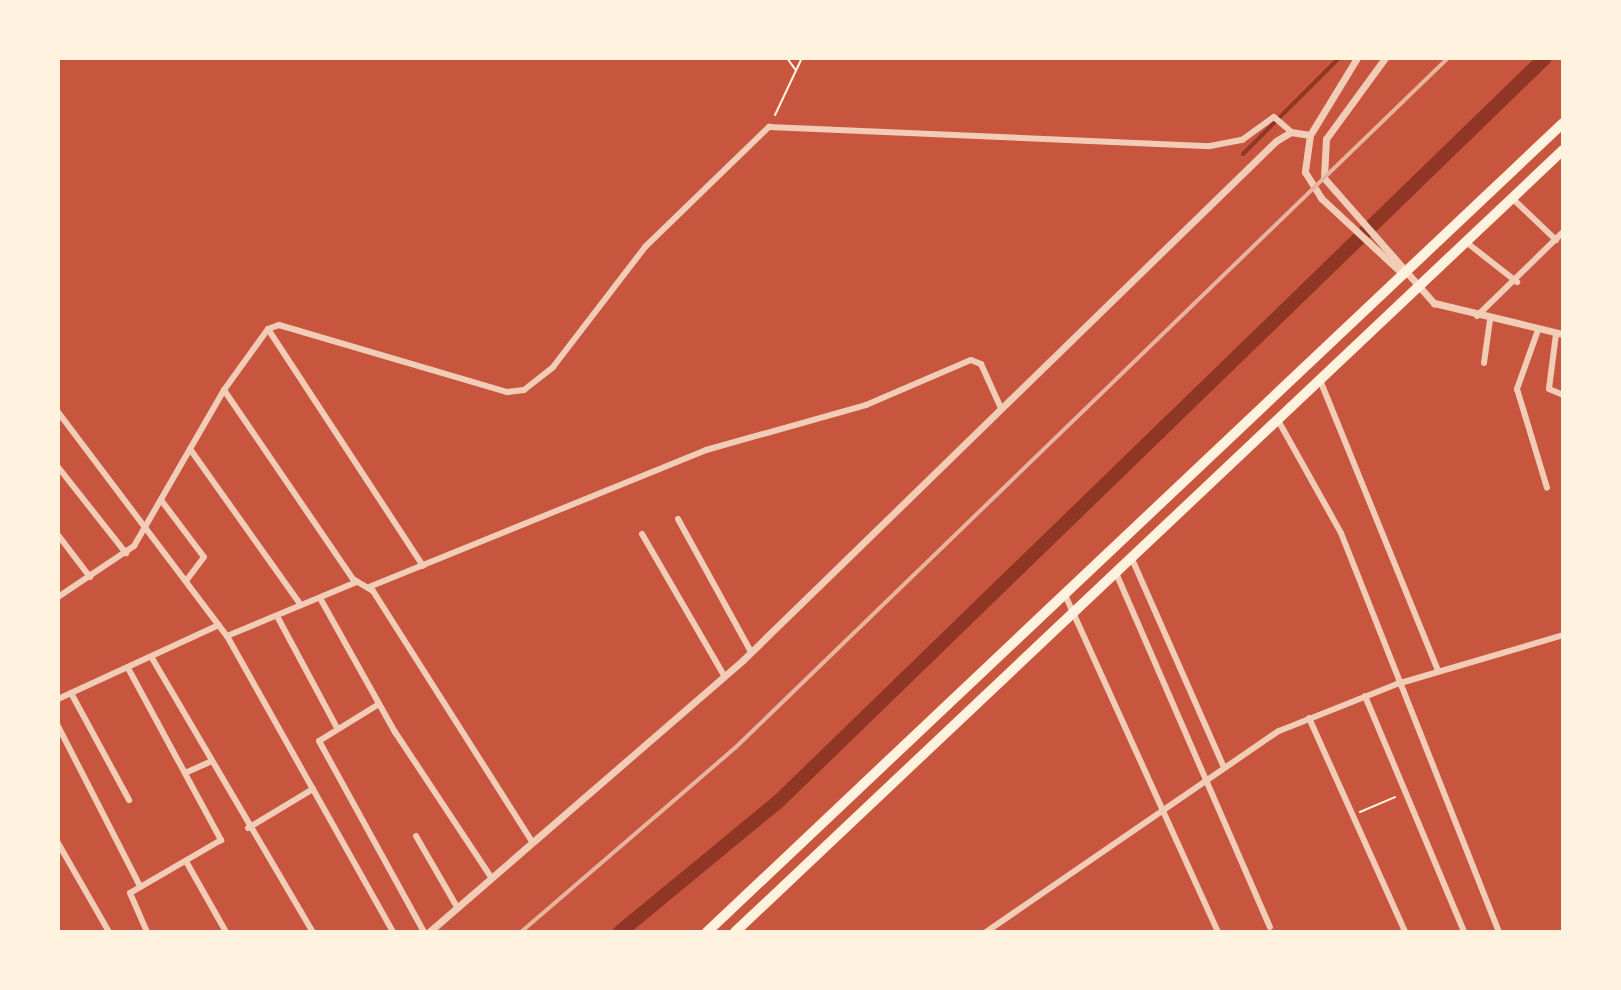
<!DOCTYPE html>
<html>
<head>
<meta charset="utf-8">
<style>
	body { margin:0 }
	#map { position:relative; width:1621px; height:990px; overflow:hidden; background:#c8553d; font-family:"Golos Text",sans-serif }
	div>[style] { position:absolute }
	.stream>* { height:4px; margin:-2px; padding:0 2px; transform-origin:2px; border-radius:2px; background:#8f3625 }
	.canal>* { height:14px; margin:-7px; padding:0 7px; transform-origin:7px; border-radius:7px; background:#8f3625 }
	.path>* { height:2px; margin:-1px; padding:0 1px; transform-origin:1px; border-radius:1px; background:#fff3e0 }
	.minor>* { height:6px; margin:-3px; padding:0 3px; transform-origin:3px; border-radius:3px; background:#f1ccb7 }
	.tertiary>* { height:7px; margin:-3.5px; padding:0 3.5px; transform-origin:3.5px; border-radius:3.5px; background:#f1ccb7 }
	.trunk>* { height:10px; margin:-5px; padding:0 5px; transform-origin:5px; border-radius:5px; background:#fff3e0 }
	.rail>* { height:4px; margin:-2px; padding:0 2px; transform-origin:2px; border-radius:2px; background:#e9b49f }
	span { translate:-50% -50%; white-space:nowrap; text-align:center; line-height:1.15; -webkit-text-stroke:7px #fff3e0; paint-order:stroke }
	.frame { position:absolute; inset:0; border:60px solid #fff3e0; pointer-events:none }
</style>
</head>
<body>
<div id="map">
	<div class="stream">
		<div style="left:1243px;top:154px;width:136px;rotate:-45deg"></div>
	</div>
	<div class="canal">
		<div style="left:620px;top:932px;width:207px;rotate:-39.5deg"></div>
		<div style="left:780px;top:800px;width:1066px;rotate:-44.13deg"></div>
	</div>
	<div class="path">
		<div style="left:787px;top:58px;width:14px;rotate:54deg"></div>
		<div style="left:775px;top:115px;width:63px;rotate:-64.7deg"></div>
		<div style="left:1360px;top:812px;width:38px;rotate:-23deg"></div>
	</div>
	<div class="minor">
		<div style="left:1512px;top:198px;width:61px;rotate:43.7deg"></div>
		<div style="left:1466px;top:242px;width:65px;rotate:38.1deg"></div>
		<div style="left:1477px;top:316px;width:120px;rotate:-44.3deg"></div>
		<div style="left:268px;top:329px;width:283px;rotate:56.8deg"></div>
		<div style="left:1538px;top:330px;width:63px;rotate:109.6deg"></div>
		<div style="left:1517px;top:389px;width:103px;rotate:73.1deg"></div>
		<div style="left:1556px;top:334px;width:55px;rotate:97.3deg"></div>
		<div style="left:1549px;top:389px;width:15px;rotate:23deg"></div>
		<div style="left:1484px;top:363px;width:43px;rotate:-82.1deg"></div>
		<div style="left:1320px;top:380px;width:314px;rotate:67.9deg"></div>
		<div style="left:224px;top:390px;width:229px;rotate:55.7deg"></div>
		<div style="left:353px;top:579px;width:23px;rotate:31deg"></div>
		<div style="left:373px;top:591px;width:297px;rotate:57.6deg"></div>
		<div style="left:58px;top:412px;width:281px;rotate:53deg"></div>
		<div style="left:227px;top:636px;width:339px;rotate:60.7deg"></div>
		<div style="left:1279px;top:422px;width:127px;rotate:60.8deg"></div>
		<div style="left:1341px;top:533px;width:429px;rotate:68.4deg"></div>
		<div style="left:190px;top:449px;width:191px;rotate:54.6deg"></div>
		<div style="left:58px;top:467px;width:110px;rotate:51.7deg"></div>
		<div style="left:161px;top:500px;width:71px;rotate:53deg"></div>
		<div style="left:204px;top:557px;width:30px;rotate:127deg"></div>
		<div style="left:678px;top:519px;width:152px;rotate:61.2deg"></div>
		<div style="left:642px;top:534px;width:165px;rotate:59.9deg"></div>
		<div style="left:58px;top:535px;width:53px;rotate:52.7deg"></div>
		<div style="left:1132px;top:559px;width:228px;rotate:66.2deg"></div>
		<div style="left:1116px;top:573px;width:386px;rotate:66.5deg"></div>
		<div style="left:369px;top:587px;width:364px;rotate:-22.1deg"></div>
		<div style="left:706px;top:450px;width:166px;rotate:-15.7deg"></div>
		<div style="left:866px;top:405px;width:114px;rotate:-23.2deg"></div>
		<div style="left:971px;top:360px;width:11px;rotate:22deg"></div>
		<div style="left:981px;top:364px;width:48px;rotate:65.6deg"></div>
		<div style="left:58px;top:597px;width:92px;rotate:-33.9deg"></div>
		<div style="left:134px;top:546px;width:180px;rotate:-60deg"></div>
		<div style="left:224px;top:390px;width:75px;rotate:-54.2deg"></div>
		<div style="left:268px;top:329px;width:12px;rotate:-20deg"></div>
		<div style="left:279px;top:325px;width:238px;rotate:16.4deg"></div>
		<div style="left:507px;top:392px;width:17px;rotate:-7deg"></div>
		<div style="left:524px;top:390px;width:37px;rotate:-38deg"></div>
		<div style="left:553px;top:367px;width:151px;rotate:-52.5deg"></div>
		<div style="left:645px;top:247px;width:173px;rotate:-44.1deg"></div>
		<div style="left:769px;top:127px;width:441px;rotate:2.5deg"></div>
		<div style="left:1210px;top:146px;width:33px;rotate:-11deg"></div>
		<div style="left:1242px;top:140px;width:39px;rotate:-36deg"></div>
		<div style="left:1274px;top:117px;width:23px;rotate:41deg"></div>
		<div style="left:1066px;top:597px;width:368px;rotate:65.6deg"></div>
		<div style="left:320px;top:598px;width:154px;rotate:60.8deg"></div>
		<div style="left:395px;top:732px;width:174px;rotate:56.5deg"></div>
		<div style="left:277px;top:616px;width:125px;rotate:61.8deg"></div>
		<div style="left:227px;top:636px;width:141px;rotate:-22.6deg"></div>
		<div style="left:152px;top:658px;width:318px;rotate:59.6deg"></div>
		<div style="left:128px;top:668px;width:196px;rotate:61.6deg"></div>
		<div style="left:221px;top:840px;width:105px;rotate:149.8deg"></div>
		<div style="left:130px;top:893px;width:43px;rotate:66.4deg"></div>
		<div style="left:71px;top:693px;width:122px;rotate:61.5deg"></div>
		<div style="left:1365px;top:696px;width:256px;rotate:67.2deg"></div>
		<div style="left:58px;top:699px;width:177px;rotate:-24.7deg"></div>
		<div style="left:379px;top:704px;width:70px;rotate:148.3deg"></div>
		<div style="left:319px;top:741px;width:218px;rotate:61.2deg"></div>
		<div style="left:1309px;top:718px;width:235px;rotate:65.8deg"></div>
		<div style="left:58px;top:726px;width:180px;rotate:62.9deg"></div>
		<div style="left:185px;top:773px;width:27px;rotate:-24deg"></div>
		<div style="left:248px;top:828px;width:76px;rotate:-31deg"></div>
		<div style="left:416px;top:836px;width:82px;rotate:60deg"></div>
		<div style="left:58px;top:843px;width:103px;rotate:60.2deg"></div>
		<div style="left:187px;top:863px;width:79px;rotate:60.5deg"></div>
		<div style="left:986px;top:932px;width:355px;rotate:-34.5deg"></div>
		<div style="left:1279px;top:731px;width:127px;rotate:-21.7deg"></div>
		<div style="left:1397px;top:684px;width:173px;rotate:-16.4deg"></div>
	</div>
	<div class="tertiary">
		<div style="left:1357px;top:58px;width:90px;rotate:121.4deg"></div>
		<div style="left:1310px;top:135px;width:37px;rotate:98deg"></div>
		<div style="left:1305px;top:172px;width:31px;rotate:58deg"></div>
		<div style="left:1321px;top:198px;width:113px;rotate:42.9deg"></div>
		<div style="left:1385px;top:58px;width:100px;rotate:126.1deg"></div>
		<div style="left:1326px;top:139px;width:39px;rotate:93deg"></div>
		<div style="left:1324px;top:178px;width:167px;rotate:48.7deg"></div>
		<div style="left:1434px;top:303px;width:133px;rotate:13.5deg"></div>
		<div style="left:429px;top:932px;width:415px;rotate:-40.9deg"></div>
		<div style="left:743px;top:660px;width:744px;rotate:-44.24deg"></div>
		<div style="left:1276px;top:141px;width:17px;rotate:-31deg"></div>
		<div style="left:1291px;top:132px;width:19px;rotate:9deg"></div>
	</div>
	<div class="trunk">
		<div style="left:707px;top:932px;width:1178px;rotate:-43.38deg"></div>
		<div style="left:735px;top:932px;width:1139px;rotate:-43.36deg"></div>
	</div>
	<div class="rail">
		<div style="left:521px;top:932px;width:282px;rotate:-40.7deg"></div>
		<div style="left:735px;top:748px;width:992px;rotate:-44.06deg"></div>
	</div>
	<div class="frame"></div>
</div>
</body>
</html>
